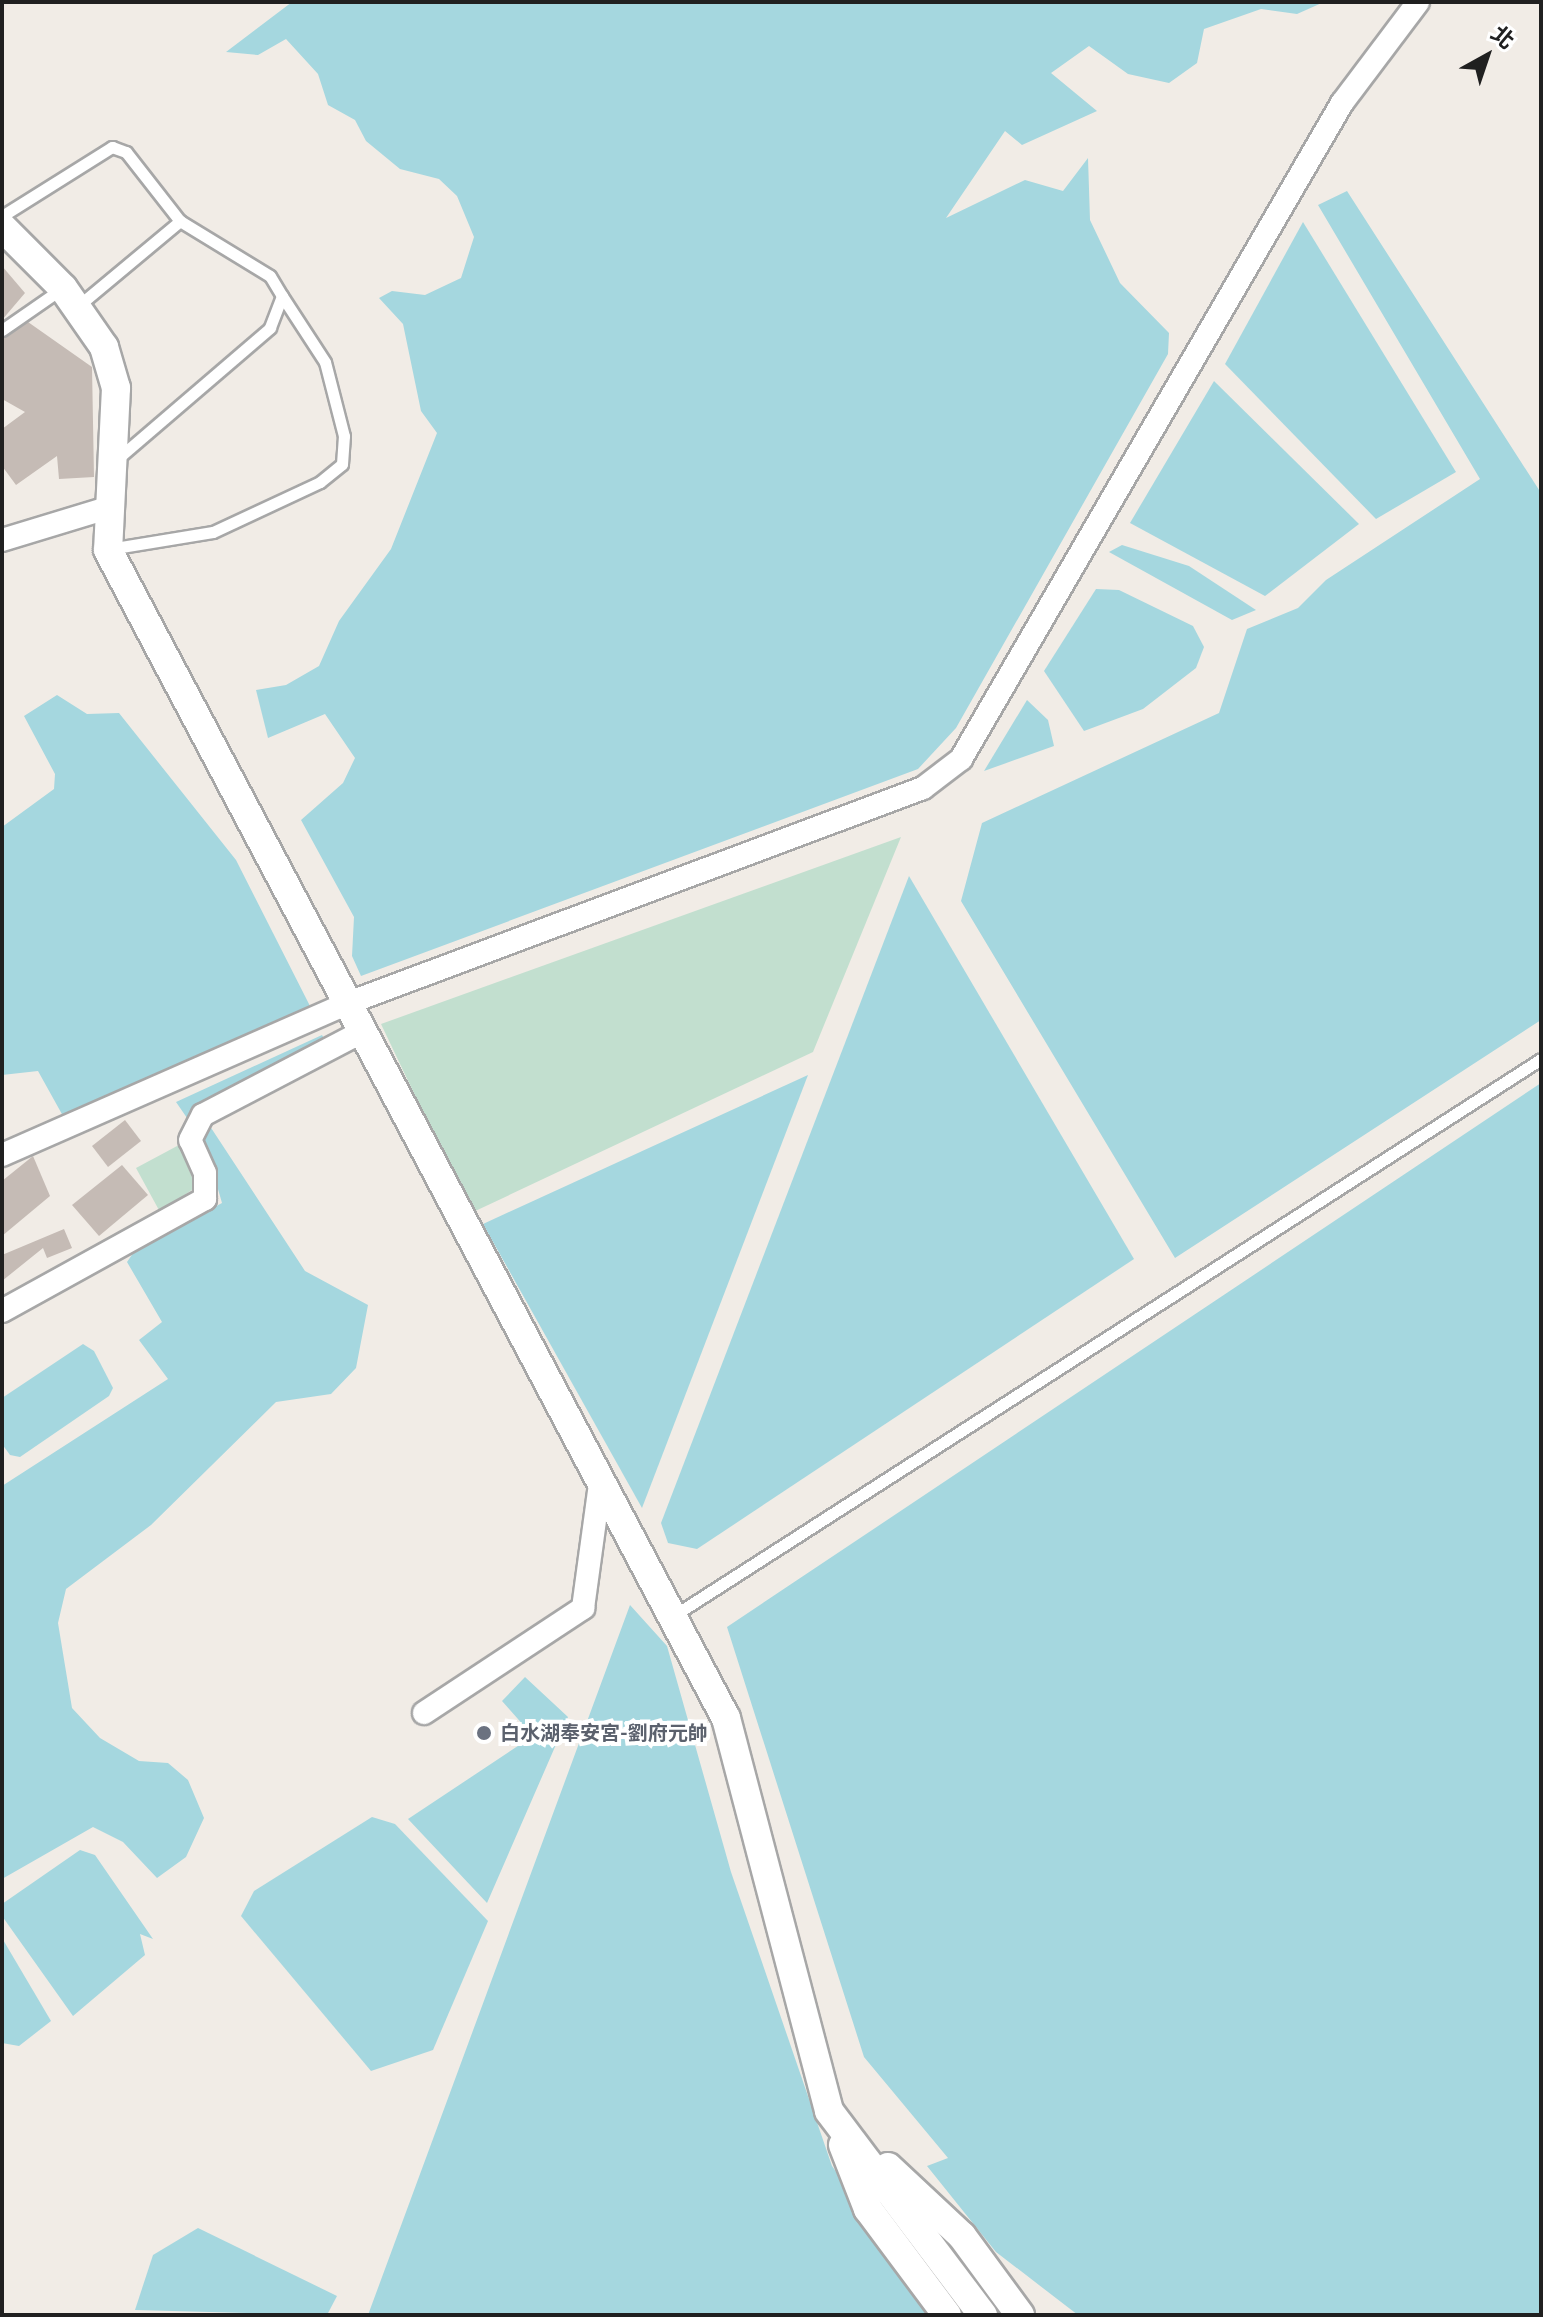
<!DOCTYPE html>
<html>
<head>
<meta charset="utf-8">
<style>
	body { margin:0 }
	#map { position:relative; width:1543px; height:2317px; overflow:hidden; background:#f1ece6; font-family:Roboto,"Noto Sans TC",sans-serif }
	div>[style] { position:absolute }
	.wetland>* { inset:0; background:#c2dfcf }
	.water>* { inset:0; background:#a5d7df }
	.building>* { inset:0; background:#c5bbb5 }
	.roads { filter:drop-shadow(2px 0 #a7a7a7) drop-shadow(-2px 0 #a7a7a7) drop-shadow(0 2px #a7a7a7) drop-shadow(0 -2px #a7a7a7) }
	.service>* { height:11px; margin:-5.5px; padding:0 5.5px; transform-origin:5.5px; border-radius:5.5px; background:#fff }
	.minor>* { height:22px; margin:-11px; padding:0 11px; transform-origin:11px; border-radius:11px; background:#fff }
	.tertiary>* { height:28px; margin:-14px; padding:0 14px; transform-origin:14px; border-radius:14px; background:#fff }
	.dots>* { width:22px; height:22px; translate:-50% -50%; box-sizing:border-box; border:4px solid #fff; border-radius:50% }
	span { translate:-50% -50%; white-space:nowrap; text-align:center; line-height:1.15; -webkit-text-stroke:8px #fff; paint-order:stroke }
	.worship-label { font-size:20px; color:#5b616d; font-weight:700 }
	.left { translate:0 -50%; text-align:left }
	.frame { position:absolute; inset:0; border:4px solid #202020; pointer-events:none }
	.north { position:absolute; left:1447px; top:16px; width:80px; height:80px; -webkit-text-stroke:6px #fff; paint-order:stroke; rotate:40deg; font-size:22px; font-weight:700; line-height:32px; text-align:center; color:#202020 }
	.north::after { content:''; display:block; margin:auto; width:28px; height:36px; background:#202020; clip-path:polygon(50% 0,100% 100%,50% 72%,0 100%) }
</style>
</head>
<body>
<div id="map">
	<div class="wetland">
		<div style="clip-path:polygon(901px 837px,813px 1052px,471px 1213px,381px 1024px)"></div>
		<div style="clip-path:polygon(179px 1145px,196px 1187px,160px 1212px,136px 1168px)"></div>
	</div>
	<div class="water">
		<div style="clip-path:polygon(292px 2px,1324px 2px,1297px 14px,1261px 9px,1204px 29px,1197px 63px,1169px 83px,1128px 74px,1089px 46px,1051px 73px,1097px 111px,1022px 145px,1005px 131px,946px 218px,1025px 180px,1063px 191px,1088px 158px,1090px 220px,1120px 283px,1169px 333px,1168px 354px,956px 728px,918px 769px,361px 976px,352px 956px,354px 917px,301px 820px,343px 783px,355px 758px,325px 714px,268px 738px,256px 690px,286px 685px,319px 666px,339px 621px,391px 549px,437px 433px,421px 411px,403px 324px,379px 298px,392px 291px,425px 295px,461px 278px,474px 237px,457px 196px,439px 179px,400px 169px,366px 141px,355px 120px,328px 105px,318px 74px,286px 39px,258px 55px,226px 52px)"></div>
		<div style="clip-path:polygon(1347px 191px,1541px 493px,1541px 1020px,1175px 1258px,961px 901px,982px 823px,1219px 713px,1247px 629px,1298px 608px,1326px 580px,1480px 479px,1318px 205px)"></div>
		<div style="clip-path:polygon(1303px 222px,1456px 472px,1376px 519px,1225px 364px)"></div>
		<div style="clip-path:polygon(1214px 381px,1359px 524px,1265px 596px,1130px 523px)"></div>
		<div style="clip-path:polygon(1122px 545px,1189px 566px,1256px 610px,1232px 620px,1109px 552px)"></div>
		<div style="clip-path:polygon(1096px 589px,1119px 590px,1193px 626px,1204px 647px,1196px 668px,1143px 709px,1084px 731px,1044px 671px)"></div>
		<div style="clip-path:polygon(57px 695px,87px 714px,119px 713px,236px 860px,310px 1006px,63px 1116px,38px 1071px,2px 1075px,2px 827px,54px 789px,55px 774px,24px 716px)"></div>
		<div style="clip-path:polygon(1027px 700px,1048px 720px,1054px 746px,984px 771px)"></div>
		<div style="clip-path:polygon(909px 876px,1134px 1259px,697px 1549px,668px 1543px,661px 1523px)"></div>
		<div style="clip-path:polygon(322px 1035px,326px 1042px,198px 1108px,305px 1271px,368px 1305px,356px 1368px,331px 1394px,276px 1402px,151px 1525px,66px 1589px,58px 1623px,72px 1708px,100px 1738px,139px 1761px,168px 1763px,188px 1780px,204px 1818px,186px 1857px,157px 1878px,123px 1842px,93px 1827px,2px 1879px,2px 1486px,168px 1379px,139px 1340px,162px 1322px,127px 1262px,136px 1249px,222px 1203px,205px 1144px,176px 1102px)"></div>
		<div style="clip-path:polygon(808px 1075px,642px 1508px,483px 1224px)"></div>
		<div style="clip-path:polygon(1541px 1083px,1541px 2315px,1078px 2315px,996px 2252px,927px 2166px,948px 2158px,864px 2057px,727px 1627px)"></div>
		<div style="clip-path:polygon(83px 1344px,94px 1351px,113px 1388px,109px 1396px,20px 1457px,10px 1455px,2px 1444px,2px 1398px)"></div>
		<div style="clip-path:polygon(630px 1605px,667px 1646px,731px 1872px,832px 2166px,935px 2315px,368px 2315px)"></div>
		<div style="clip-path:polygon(525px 1677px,568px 1717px,487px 1903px,408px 1819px,533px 1736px,502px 1701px)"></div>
		<div style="clip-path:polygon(372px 1817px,395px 1824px,488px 1921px,433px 2050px,371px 2071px,241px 1916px,254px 1891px)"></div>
		<div style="clip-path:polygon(80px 1850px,95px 1855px,153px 1939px,140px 1934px,145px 1955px,73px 2016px,2px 1916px,2px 1904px)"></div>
		<div style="clip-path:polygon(2px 1938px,51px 2021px,19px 2046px,2px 2043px)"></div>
		<div style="clip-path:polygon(198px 2228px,337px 2296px,327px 2315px,135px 2310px,153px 2255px)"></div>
	</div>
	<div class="building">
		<div style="clip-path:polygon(2px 266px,25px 293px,2px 320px)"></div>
		<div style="clip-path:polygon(28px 322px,92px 367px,94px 477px,59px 479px,57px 456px,16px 485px,2px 466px,2px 429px,25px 412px,2px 399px,2px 338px)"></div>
		<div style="clip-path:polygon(125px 1120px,141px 1141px,108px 1167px,92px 1146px)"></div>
		<div style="clip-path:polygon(33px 1156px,50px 1196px,2px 1236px,2px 1181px)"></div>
		<div style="clip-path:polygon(122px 1165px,148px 1195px,99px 1236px,72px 1205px)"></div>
		<div style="clip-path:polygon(64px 1229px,72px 1248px,47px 1258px,43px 1248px,2px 1281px,2px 1255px)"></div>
	</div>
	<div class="roads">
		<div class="service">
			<div style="left:2px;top:216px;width:130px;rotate:-32.1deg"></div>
			<div style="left:112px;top:147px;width:15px;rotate:20deg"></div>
			<div style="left:126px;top:152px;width:88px;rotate:52deg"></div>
			<div style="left:78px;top:306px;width:133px;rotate:-39.8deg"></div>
			<div style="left:180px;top:221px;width:105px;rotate:31.4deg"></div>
			<div style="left:270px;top:276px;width:23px;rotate:59deg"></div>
			<div style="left:282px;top:296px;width:34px;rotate:111deg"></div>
			<div style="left:270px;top:328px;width:201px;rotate:139.4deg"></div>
			<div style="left:2px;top:330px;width:72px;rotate:-34.8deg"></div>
			<div style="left:109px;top:549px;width:105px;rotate:-9.3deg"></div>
			<div style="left:213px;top:532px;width:118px;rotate:-25deg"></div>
			<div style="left:320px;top:482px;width:28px;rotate:-39deg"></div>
			<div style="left:342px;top:464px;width:28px;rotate:-86deg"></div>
			<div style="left:344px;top:436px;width:76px;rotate:-104.4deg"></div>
			<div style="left:325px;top:362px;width:79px;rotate:-123.1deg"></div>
			<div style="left:673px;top:1616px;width:1031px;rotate:-32.69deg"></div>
		</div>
		<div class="minor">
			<div style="left:2px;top:540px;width:110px;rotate:-16.9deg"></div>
			<div style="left:2px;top:1155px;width:373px;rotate:-23.7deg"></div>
			<div style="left:343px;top:1005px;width:619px;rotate:-20.51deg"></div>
			<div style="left:923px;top:788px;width:48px;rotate:-37.3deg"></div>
			<div style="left:961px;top:759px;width:759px;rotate:-59.85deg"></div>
			<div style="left:1342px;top:103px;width:126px;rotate:-53deg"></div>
			<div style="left:2px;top:1311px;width:232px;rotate:-28.9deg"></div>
			<div style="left:205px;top:1199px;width:26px;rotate:-90deg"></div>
			<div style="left:205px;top:1173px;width:36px;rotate:-114deg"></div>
			<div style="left:190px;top:1140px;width:28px;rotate:-63deg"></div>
			<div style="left:203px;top:1115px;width:175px;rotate:-27.6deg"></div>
			<div style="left:424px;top:1713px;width:191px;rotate:-33.4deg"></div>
			<div style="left:583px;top:1608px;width:125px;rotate:-82.2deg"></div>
		</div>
		<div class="tertiary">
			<div style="left:2px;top:227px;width:86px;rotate:45deg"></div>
			<div style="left:63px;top:288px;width:72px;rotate:55.2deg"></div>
			<div style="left:104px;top:347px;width:43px;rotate:73.7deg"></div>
			<div style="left:116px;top:388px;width:162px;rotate:92.8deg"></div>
			<div style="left:108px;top:550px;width:1321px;rotate:62.12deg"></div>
			<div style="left:726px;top:1718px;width:406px;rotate:75.3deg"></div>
			<div style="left:829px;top:2111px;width:256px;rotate:53deg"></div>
			<div style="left:843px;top:2145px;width:69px;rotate:68.7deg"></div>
			<div style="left:868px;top:2209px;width:132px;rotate:53.3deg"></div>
			<div style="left:888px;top:2167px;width:101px;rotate:43deg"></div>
			<div style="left:962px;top:2236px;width:98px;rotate:53.7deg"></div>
		</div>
	</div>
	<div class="dots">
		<div style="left:484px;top:1733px;background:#6b7280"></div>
	</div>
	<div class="worship-label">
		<span class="left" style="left:500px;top:1733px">白水湖奉安宮-劉府元帥</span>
	</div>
	<div class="frame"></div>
	<div class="north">北</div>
</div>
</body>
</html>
